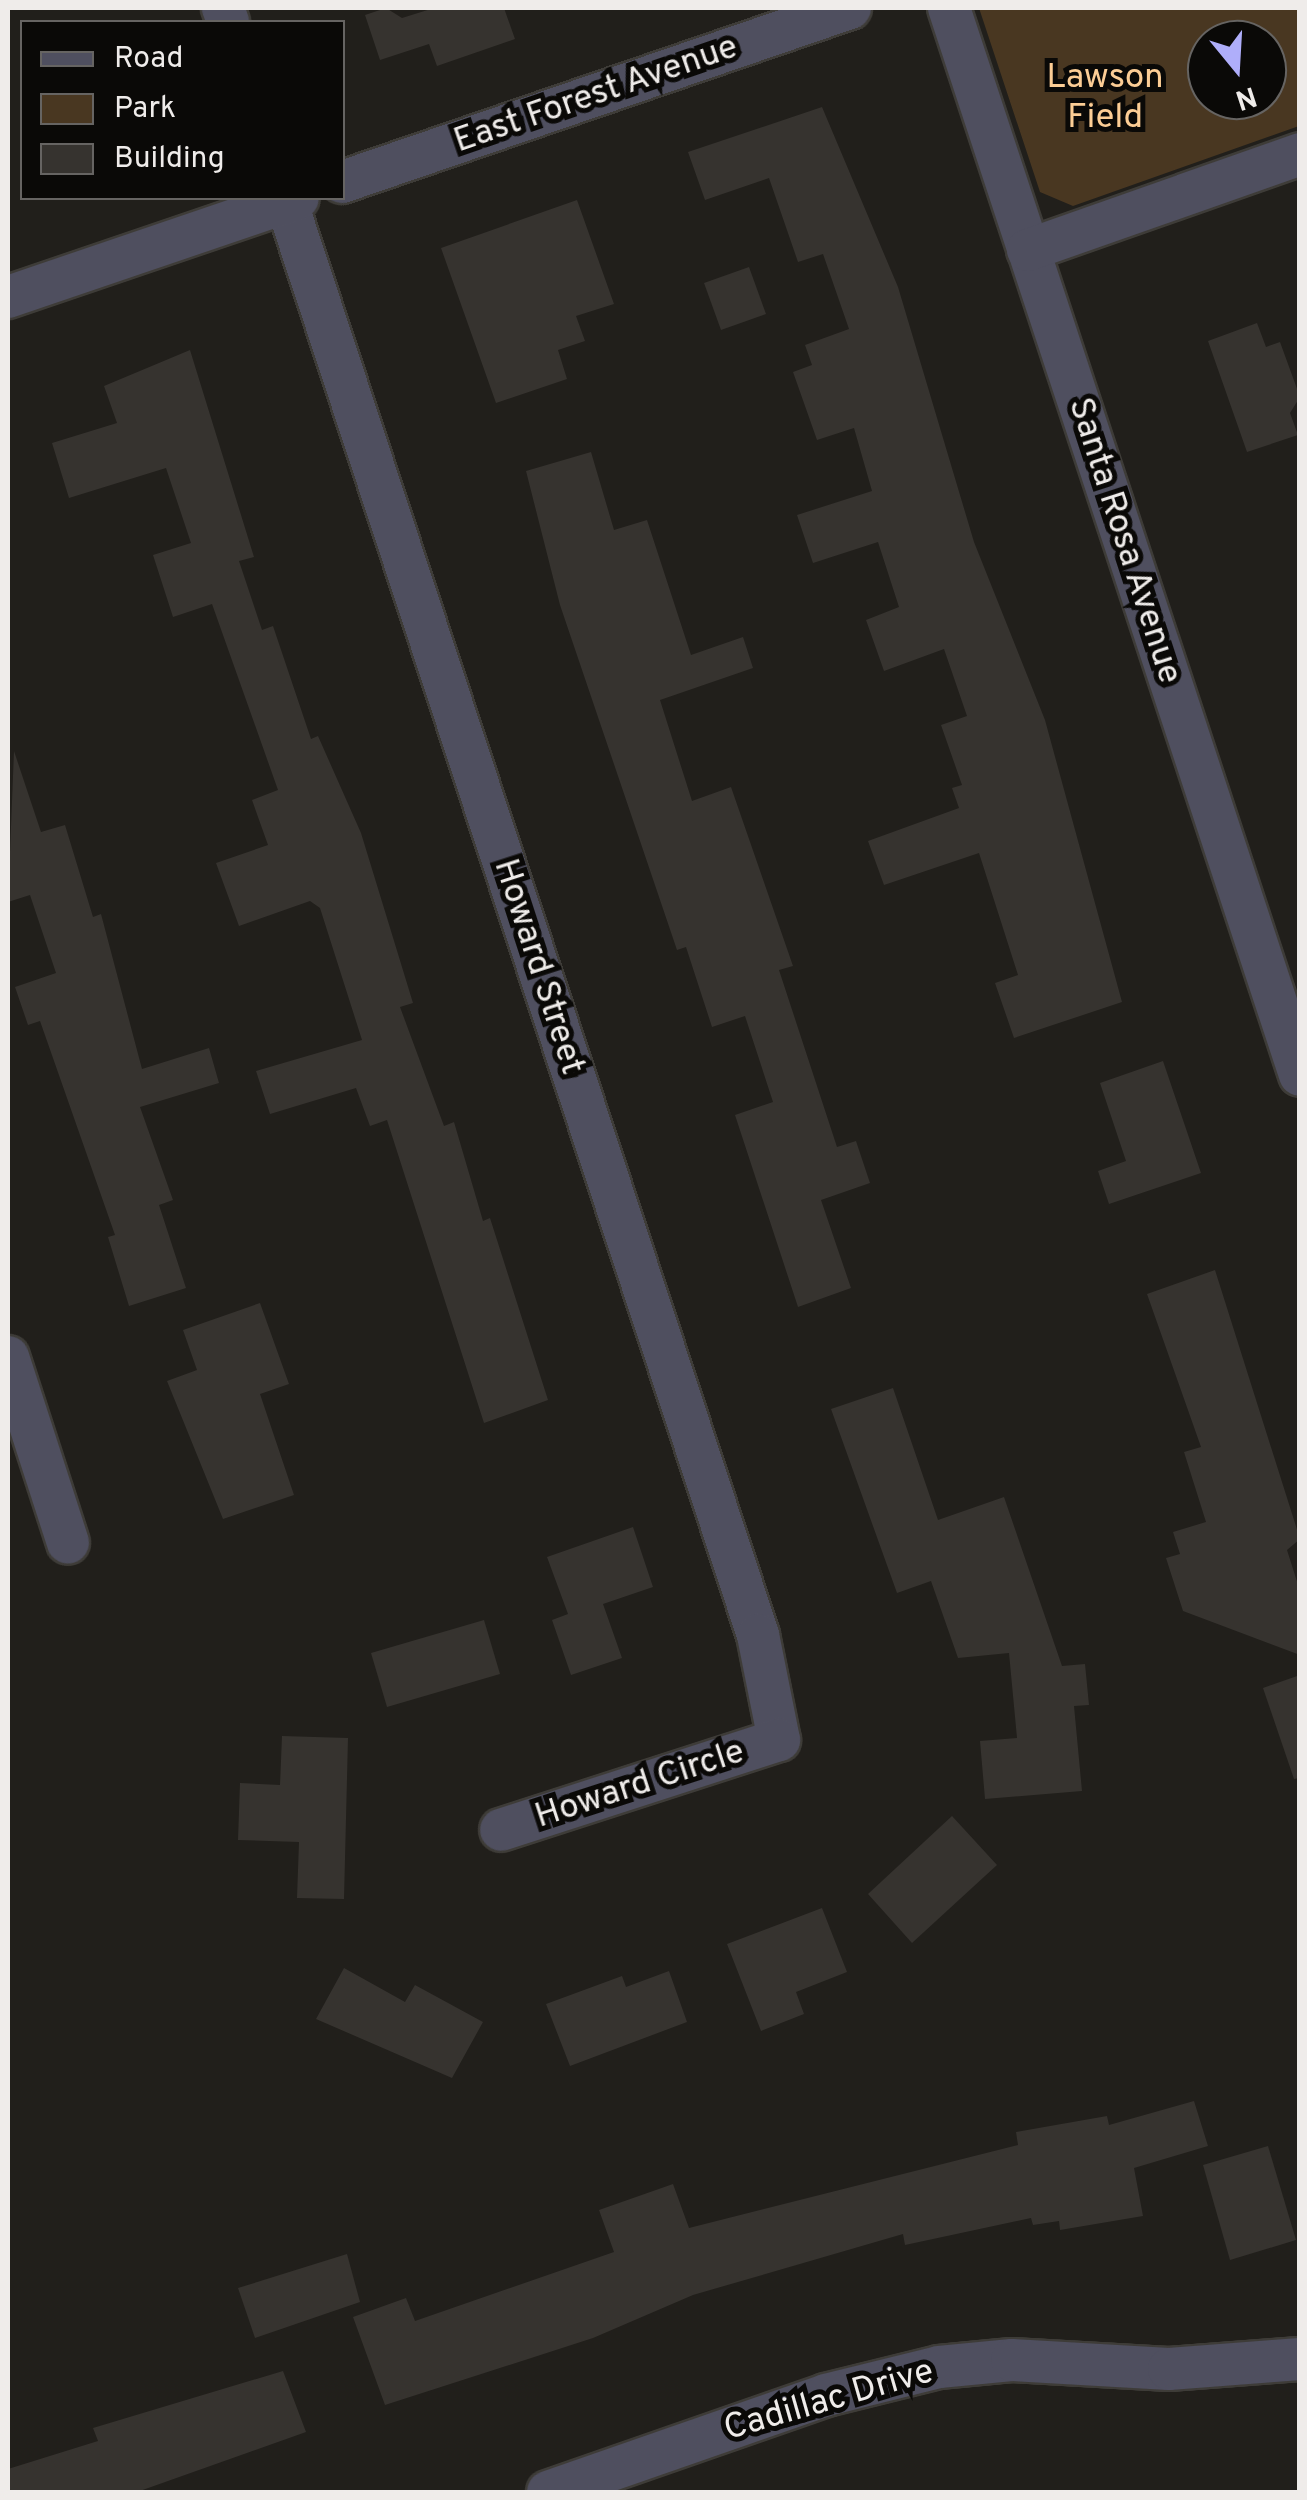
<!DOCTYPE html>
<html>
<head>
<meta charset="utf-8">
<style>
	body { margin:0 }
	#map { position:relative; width:1307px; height:2500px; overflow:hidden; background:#211f1b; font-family:Overpass,sans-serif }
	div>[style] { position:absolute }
	.green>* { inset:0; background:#493721 }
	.building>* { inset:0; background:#36332f }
	.roads { filter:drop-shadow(2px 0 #3e3c38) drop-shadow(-2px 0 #3e3c38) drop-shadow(0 2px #3e3c38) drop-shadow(0 -2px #3e3c38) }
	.minor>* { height:42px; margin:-21px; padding:0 21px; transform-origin:21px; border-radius:21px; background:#4f4f5f }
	span { translate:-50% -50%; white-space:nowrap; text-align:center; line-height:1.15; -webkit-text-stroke:10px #0a0907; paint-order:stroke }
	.park-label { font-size:35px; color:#fccd95 }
	.street-label { font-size:35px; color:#efecea }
	.frame { position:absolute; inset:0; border:10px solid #efecea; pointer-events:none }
	.legend { position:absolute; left:20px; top:20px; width:325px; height:180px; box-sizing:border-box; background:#0a0907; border:2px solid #666462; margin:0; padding:12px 18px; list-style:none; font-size:30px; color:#efecea }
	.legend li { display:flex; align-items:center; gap:20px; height:50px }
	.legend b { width:50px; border:2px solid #666462 }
	.north { position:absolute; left:1187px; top:20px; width:100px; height:100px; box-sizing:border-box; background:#0a0907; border:2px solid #666462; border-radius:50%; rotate:162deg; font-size:28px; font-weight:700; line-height:40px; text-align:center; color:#efecea }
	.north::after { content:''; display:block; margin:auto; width:35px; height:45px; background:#afaefa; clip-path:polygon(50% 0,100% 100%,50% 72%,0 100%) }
</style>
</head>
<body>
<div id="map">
	<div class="green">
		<div style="clip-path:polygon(evenodd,979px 8px,1299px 8px,1299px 126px,1073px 206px,1040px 192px,979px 8px,1207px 40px,1267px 40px,1267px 100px,1207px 100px,1207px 40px)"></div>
	</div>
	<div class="building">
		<div style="clip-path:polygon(386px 8px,402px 18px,434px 8px,504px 8px,515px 39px,437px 66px,429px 44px,380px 60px,365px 15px)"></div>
		<div style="clip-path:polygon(822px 107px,898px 287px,974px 542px,1045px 720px,1122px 1002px,1014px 1038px,995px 983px,1018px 975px,979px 853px,884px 885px,868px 841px,959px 808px,952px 788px,962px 785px,941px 725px,967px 716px,944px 649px,884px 671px,866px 620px,899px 607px,878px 542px,813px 563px,797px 515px,872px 491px,854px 428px,817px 440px,793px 372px,812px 365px,805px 345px,849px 329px,823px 254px,798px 262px,769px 178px,705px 200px,688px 152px)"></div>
		<div style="clip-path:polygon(577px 200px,614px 304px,576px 316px,585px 341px,558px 350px,567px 379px,496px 403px,441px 248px)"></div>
		<div style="clip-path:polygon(749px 267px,766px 314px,721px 330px,704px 283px)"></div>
		<div style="clip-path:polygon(1257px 323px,1266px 347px,1280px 342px,1300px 397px,1290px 413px,1298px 435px,1247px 452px,1208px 341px)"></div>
		<div style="clip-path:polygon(190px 350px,254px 557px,239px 561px,262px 630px,273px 626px,311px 739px,318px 736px,361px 833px,413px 1003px,400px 1007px,444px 1126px,454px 1122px,483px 1221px,490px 1218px,548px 1400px,484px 1423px,387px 1120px,370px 1126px,356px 1088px,270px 1114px,256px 1071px,362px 1040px,320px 908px,310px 901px,239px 926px,216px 863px,268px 845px,252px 800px,278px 790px,212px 604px,173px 617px,153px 555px,191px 543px,166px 468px,69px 498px,52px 443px,117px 423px,104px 386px)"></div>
		<div style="clip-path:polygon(591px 452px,614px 530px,647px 520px,691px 655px,743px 637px,753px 668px,660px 700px,692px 801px,731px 787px,793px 966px,779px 970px,837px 1147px,856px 1141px,870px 1183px,821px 1200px,851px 1288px,798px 1307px,735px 1115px,773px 1102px,745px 1016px,712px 1027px,686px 947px,677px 950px,560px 605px,526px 471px)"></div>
		<div style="clip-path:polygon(14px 751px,41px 832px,65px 825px,93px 917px,101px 914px,142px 1069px,209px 1048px,219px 1083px,140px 1107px,173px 1200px,159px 1205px,186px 1288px,129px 1306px,108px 1237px,115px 1235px,40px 1021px,28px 1025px,15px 987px,56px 973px,30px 895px,8px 902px)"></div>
		<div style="clip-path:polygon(1163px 1061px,1201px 1173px,1109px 1204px,1098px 1171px,1126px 1161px,1100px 1083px)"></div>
		<div style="clip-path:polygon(1215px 1270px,1300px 1539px,1287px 1550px,1300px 1591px,1300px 1655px,1183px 1611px,1166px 1558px,1180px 1554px,1173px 1532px,1206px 1522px,1184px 1452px,1201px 1447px,1147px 1294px)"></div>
		<div style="clip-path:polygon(260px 1303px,289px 1384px,260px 1394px,294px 1495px,223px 1519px,167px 1381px,197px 1370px,183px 1330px)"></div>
		<div style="clip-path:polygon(893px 1388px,938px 1520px,1004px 1497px,1062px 1666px,1085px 1664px,1089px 1705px,1074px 1706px,1082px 1791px,985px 1799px,980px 1741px,1017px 1738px,1009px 1653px,958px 1658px,931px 1581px,897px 1593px,831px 1409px)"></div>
		<div style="clip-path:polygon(633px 1527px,653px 1587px,603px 1604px,622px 1658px,571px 1675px,552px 1620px,568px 1614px,547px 1557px)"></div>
		<div style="clip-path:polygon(484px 1620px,500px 1674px,387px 1707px,371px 1653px)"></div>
		<div style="clip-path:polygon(1300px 1675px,1300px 1778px,1294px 1779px,1263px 1688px)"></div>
		<div style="clip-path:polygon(282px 1736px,348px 1738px,344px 1899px,297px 1898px,299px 1842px,238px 1840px,240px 1783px,280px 1785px)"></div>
		<div style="clip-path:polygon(952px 1816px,997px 1865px,912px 1943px,868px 1894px)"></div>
		<div style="clip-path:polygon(822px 1908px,847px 1972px,796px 1992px,804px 2014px,761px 2031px,727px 1944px)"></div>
		<div style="clip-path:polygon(344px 1968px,405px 2002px,415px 1985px,483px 2022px,452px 2078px,316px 2019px)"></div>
		<div style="clip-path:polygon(669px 1971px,687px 2022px,570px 2066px,546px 2004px,622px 1976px,626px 1987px)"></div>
		<div style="clip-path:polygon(1194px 2101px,1208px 2146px,1134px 2168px,1143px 2216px,1060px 2230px,1059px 2221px,1033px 2225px,1031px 2218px,905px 2245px,903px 2234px,693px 2295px,593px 2338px,385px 2405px,353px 2317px,406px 2298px,415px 2321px,614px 2252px,599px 2210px,673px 2184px,689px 2228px,1018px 2145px,1016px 2132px,1107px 2116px,1109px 2125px)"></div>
		<div style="clip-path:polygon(1268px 2146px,1296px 2240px,1230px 2260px,1203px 2165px)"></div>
		<div style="clip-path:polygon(347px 2254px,360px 2302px,255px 2338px,238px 2288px)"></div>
		<div style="clip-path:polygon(283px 2371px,306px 2432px,137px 2492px,8px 2492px,8px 2469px,98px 2441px,93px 2428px)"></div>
	</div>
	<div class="roads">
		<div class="minor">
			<div style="left:223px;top:8px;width:15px;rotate:70deg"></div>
			<div style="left:949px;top:8px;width:1123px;rotate:71.79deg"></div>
			<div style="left:342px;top:182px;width:537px;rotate:-18.91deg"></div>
			<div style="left:285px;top:198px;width:1513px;rotate:71.78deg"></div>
			<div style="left:758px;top:1635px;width:107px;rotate:78.7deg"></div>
			<div style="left:779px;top:1740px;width:292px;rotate:162.1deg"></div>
			<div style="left:1028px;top:250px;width:288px;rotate:-19.4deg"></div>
			<div style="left:8px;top:297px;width:306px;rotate:-18.8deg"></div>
			<div style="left:8px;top:1357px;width:195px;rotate:72.1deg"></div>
			<div style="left:548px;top:2492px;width:294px;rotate:-19.2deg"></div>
			<div style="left:826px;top:2395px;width:116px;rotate:-13.9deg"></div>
			<div style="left:939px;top:2367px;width:73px;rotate:-5.5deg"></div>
			<div style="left:1012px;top:2360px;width:157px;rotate:3.3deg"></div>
			<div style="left:1169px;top:2369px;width:131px;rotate:-4.4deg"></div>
		</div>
	</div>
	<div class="park-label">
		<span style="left:1105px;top:98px">Lawson<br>Field</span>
	</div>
	<div class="street-label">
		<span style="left:596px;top:95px;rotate:-19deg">East Forest Avenue</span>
		<span style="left:1124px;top:541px;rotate:72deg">Santa Rosa Avenue</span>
		<span style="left:538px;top:967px;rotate:72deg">Howard Street</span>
		<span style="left:640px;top:1785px;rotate:-18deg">Howard Circle</span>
		<span style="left:829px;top:2401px;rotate:-16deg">Cadillac Drive</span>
	</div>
	<div class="frame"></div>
	<ul class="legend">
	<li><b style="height:12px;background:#4f4f5f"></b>Road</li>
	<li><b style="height:28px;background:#493721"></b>Park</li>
	<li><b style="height:28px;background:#36332f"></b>Building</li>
	</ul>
	<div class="north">N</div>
</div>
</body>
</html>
